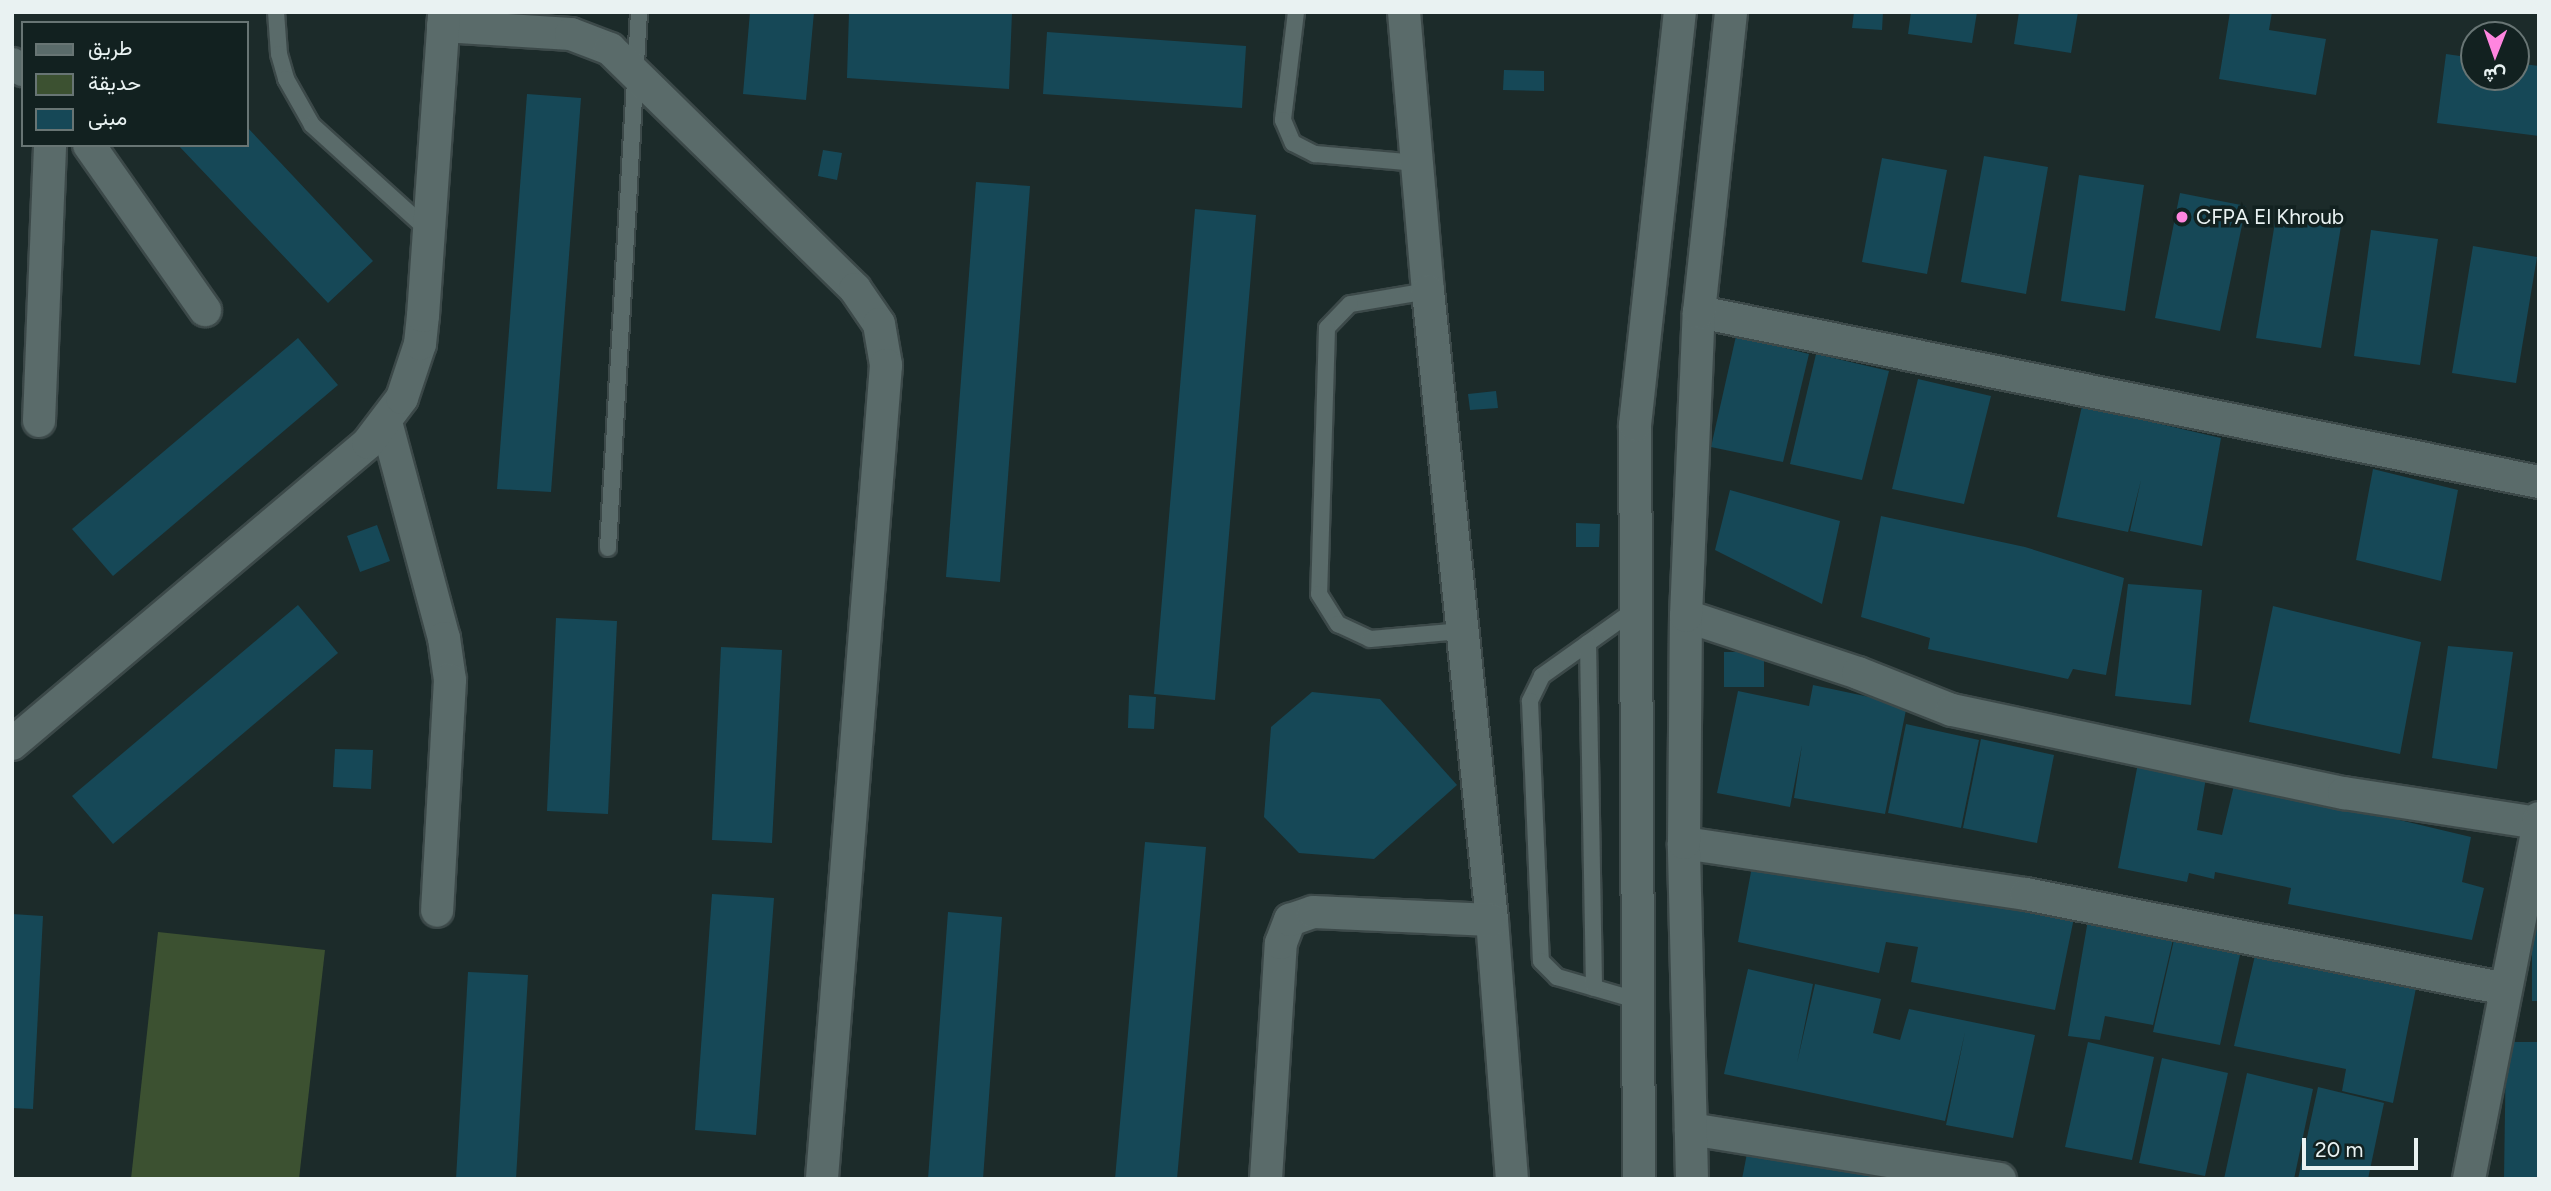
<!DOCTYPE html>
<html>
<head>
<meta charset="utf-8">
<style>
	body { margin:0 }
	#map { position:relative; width:2551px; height:1191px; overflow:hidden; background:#1c2b2a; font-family:Figtree,Vazirmatn,sans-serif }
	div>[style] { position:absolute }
	.green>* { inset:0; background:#3c5131 }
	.building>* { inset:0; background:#164857 }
	.roads { filter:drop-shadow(2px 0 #3c4949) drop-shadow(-2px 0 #3c4949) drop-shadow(0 2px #3c4949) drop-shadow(0 -2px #3c4949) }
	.lane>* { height:16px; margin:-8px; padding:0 8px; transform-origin:8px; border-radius:8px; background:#5a6b6a }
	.street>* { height:32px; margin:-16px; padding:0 16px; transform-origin:16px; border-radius:16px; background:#5a6b6a }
	.dots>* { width:19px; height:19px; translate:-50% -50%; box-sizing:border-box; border:4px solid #122120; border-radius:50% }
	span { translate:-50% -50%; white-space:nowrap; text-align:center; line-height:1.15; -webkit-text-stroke:7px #122120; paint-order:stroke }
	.poi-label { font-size:21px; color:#e9f2f2 }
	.left { translate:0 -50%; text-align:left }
	.frame { position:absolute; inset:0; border:14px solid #e9f2f2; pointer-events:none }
	.legend { position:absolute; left:21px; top:21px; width:228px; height:126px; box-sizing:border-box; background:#122120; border:2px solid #687574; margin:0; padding:9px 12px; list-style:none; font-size:21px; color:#e9f2f2 }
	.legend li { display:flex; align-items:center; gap:14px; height:35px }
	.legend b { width:35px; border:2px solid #687574 }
	.north { position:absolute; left:2460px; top:21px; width:70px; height:70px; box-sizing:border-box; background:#122120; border:2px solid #687574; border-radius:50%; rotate:181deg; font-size:19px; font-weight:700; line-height:28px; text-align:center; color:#e9f2f2 }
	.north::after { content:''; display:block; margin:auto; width:24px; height:32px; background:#ff85df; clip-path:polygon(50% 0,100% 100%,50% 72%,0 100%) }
	.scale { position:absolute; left:2302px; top:1138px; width:116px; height:32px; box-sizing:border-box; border:4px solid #e9f2f2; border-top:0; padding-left:9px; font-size:21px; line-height:24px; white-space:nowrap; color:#e9f2f2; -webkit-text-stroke:5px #122120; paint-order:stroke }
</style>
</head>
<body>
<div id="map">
	<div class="green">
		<div style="clip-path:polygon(158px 932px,325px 950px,299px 1179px,131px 1179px)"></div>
	</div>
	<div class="building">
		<div style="clip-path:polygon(750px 12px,814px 12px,806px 100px,743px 94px)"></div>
		<div style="clip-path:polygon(849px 12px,1012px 12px,1009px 89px,847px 78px)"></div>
		<div style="clip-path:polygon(1854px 12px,1883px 12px,1882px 30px,1852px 28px)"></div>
		<div style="clip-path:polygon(1911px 12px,1977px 12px,1972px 43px,1908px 34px)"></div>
		<div style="clip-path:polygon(2019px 12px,2078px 12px,2071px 53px,2014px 44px)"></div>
		<div style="clip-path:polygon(2230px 12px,2272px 12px,2269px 30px,2326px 39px,2316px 95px,2219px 79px)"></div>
		<div style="clip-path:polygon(1047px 32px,1246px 46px,1242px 108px,1043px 94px)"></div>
		<div style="clip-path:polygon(2446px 54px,2474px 58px,2474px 77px,2516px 77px,2516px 63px,2539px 66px,2539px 136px,2437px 123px)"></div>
		<div style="clip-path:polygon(1504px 70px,1544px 71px,1544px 91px,1503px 90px)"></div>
		<div style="clip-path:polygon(527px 94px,581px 98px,551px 492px,497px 489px)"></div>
		<div style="clip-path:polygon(247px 127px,373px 261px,328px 303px,178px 145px,247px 145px)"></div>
		<div style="clip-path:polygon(823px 150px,842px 153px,837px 180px,818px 176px)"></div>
		<div style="clip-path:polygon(1984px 156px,2048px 167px,2026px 294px,1961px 282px)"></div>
		<div style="clip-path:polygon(1882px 158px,1947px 170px,1927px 274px,1862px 262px)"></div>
		<div style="clip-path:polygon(2079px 175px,2144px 185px,2125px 311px,2061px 301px)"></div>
		<div style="clip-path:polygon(976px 182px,1030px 186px,1000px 582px,946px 577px)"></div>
		<div style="clip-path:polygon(2180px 193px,2246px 206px,2220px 331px,2155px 318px)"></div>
		<div style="clip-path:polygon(1195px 209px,1256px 215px,1215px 700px,1154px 694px)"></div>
		<div style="clip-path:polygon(2277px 210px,2342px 220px,2321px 348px,2256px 338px)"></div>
		<div style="clip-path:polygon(2371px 230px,2438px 239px,2420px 365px,2354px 356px)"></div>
		<div style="clip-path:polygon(2473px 246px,2537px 257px,2516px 383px,2452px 373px)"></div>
		<div style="clip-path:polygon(1736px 336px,1809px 354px,1783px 462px,1711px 447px)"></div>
		<div style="clip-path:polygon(298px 338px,338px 385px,113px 576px,72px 529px)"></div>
		<div style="clip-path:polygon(1816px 354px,1889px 371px,1862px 480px,1790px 464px)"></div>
		<div style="clip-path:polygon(1918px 379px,1991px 396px,1964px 504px,1892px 489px)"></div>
		<div style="clip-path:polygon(1496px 391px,1498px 408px,1470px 410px,1468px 394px)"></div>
		<div style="clip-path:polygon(2082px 406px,2221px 438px,2202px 546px,2130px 531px,2141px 480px,2128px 532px,2057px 517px)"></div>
		<div style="clip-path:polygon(2373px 469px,2458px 490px,2441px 581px,2356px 560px)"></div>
		<div style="clip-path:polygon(1730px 490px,1840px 521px,1822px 604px,1715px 550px)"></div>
		<div style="clip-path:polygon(1881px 516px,2025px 547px,2124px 578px,2106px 675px,2073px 669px,2068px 679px,1928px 649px,1930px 638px,1861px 617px)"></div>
		<div style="clip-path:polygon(1576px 523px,1600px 524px,1599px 547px,1576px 547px)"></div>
		<div style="clip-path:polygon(377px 525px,390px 561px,360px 572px,347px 536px)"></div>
		<div style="clip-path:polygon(2128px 584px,2202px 590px,2191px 705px,2115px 696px)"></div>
		<div style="clip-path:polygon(298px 605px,338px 653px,113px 844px,72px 796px)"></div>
		<div style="clip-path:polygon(2273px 606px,2421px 642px,2400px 754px,2249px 722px)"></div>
		<div style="clip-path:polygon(556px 618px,617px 621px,608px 814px,547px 811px)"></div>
		<div style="clip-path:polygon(2448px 646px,2513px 652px,2497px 769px,2432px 758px)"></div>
		<div style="clip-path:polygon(721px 647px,782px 650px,772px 843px,712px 840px)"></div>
		<div style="clip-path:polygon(1724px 652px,1764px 652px,1764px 687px,1724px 687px)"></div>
		<div style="clip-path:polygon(1813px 685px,1907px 705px,1885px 814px,1794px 798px,1802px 745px,1790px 807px,1717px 793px,1738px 691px,1809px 706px)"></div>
		<div style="clip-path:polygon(1312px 692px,1380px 699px,1457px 785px,1374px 859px,1299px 853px,1264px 817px,1271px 727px)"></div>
		<div style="clip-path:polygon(1129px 695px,1156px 697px,1154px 729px,1128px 728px)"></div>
		<div style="clip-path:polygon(1906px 724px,1979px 740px,1961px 828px,1888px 813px)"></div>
		<div style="clip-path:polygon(1981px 739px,2054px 755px,2037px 843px,1963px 828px)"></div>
		<div style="clip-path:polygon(335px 749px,373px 750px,371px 789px,333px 787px)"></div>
		<div style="clip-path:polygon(2138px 763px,2206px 778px,2197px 830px,2222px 835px,2235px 781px,2471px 837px,2462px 882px,2484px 888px,2472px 940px,2288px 904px,2291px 888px,2215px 872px,2214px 879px,2189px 873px,2187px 882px,2118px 868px)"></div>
		<div style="clip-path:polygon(1145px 842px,1206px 847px,1177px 1179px,1115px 1179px)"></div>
		<div style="clip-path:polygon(1753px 861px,2075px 913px,2055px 1010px,1911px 982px,1918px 947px,1886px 942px,1879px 973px,1738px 942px)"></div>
		<div style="clip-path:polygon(712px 894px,774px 898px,756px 1135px,695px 1130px)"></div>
		<div style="clip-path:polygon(948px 912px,1002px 917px,983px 1179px,928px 1179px)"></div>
		<div style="clip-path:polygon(12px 914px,43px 916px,33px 1109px,12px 1108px)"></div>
		<div style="clip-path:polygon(2089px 914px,2175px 931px,2153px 1025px,2105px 1016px,2100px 1040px,2068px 1036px)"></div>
		<div style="clip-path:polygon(2532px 928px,2539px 928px,2539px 1001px,2532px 1001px)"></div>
		<div style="clip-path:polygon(2176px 931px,2242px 946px,2220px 1045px,2153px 1032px)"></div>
		<div style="clip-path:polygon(2256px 951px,2417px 983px,2393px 1103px,2342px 1091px,2346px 1069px,2234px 1046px)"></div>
		<div style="clip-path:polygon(1748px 969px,1813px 984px,1797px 1063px,1815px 984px,1881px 999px,1873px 1033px,1900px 1040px,1909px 1009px,2035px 1035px,2013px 1138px,1946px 1125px,1965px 1032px,1945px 1121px,1724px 1074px)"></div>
		<div style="clip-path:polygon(468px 972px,528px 975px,516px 1179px,456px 1179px)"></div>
		<div style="clip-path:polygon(2088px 1042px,2154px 1057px,2132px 1160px,2065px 1147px)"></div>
		<div style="clip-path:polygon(2506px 1042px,2539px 1042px,2539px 1179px,2504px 1179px)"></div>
		<div style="clip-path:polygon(2162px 1058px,2228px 1073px,2205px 1176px,2139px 1163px)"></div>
		<div style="clip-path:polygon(2247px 1073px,2313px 1089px,2294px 1179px,2224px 1179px)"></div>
		<div style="clip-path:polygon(2318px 1087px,2384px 1103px,2368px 1179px,2298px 1179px)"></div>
		<div style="clip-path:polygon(1749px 1143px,1895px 1169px,1893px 1179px,1742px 1179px)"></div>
	</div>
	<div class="roads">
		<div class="lane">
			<div style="left:276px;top:12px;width:42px;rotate:85.9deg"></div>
			<div style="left:279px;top:54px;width:26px;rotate:74deg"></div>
			<div style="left:286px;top:79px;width:53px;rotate:60.5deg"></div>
			<div style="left:312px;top:125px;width:158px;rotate:42.2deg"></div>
			<div style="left:1296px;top:12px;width:109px;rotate:96.9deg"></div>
			<div style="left:1283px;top:120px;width:25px;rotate:67deg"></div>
			<div style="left:1293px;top:143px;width:25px;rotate:27deg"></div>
			<div style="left:1315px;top:154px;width:103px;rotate:5deg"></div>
			<div style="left:1428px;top:291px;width:79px;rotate:170.5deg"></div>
			<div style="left:1350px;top:304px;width:33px;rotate:134deg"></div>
			<div style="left:1327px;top:328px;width:266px;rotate:91.7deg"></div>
			<div style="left:1319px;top:594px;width:36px;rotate:58deg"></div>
			<div style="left:1338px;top:624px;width:35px;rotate:25deg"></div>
			<div style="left:1370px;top:639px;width:91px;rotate:-5deg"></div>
			<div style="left:608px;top:548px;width:537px;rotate:-86.69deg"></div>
			<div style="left:1633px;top:611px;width:112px;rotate:144.5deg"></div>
			<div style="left:1542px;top:676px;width:28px;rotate:116deg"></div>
			<div style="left:1530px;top:701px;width:260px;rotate:87.6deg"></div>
			<div style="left:1541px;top:961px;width:23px;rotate:45deg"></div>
			<div style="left:1557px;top:977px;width:82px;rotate:16.2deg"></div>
			<div style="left:1588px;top:643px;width:345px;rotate:89deg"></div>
		</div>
		<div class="street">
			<div style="left:1404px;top:12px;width:280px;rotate:85.1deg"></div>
			<div style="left:1428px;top:291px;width:632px;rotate:84.19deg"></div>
			<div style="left:1492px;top:920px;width:260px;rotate:85.6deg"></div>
			<div style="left:443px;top:26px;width:128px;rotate:3.6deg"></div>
			<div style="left:571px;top:34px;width:42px;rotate:21deg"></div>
			<div style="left:610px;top:49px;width:343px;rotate:44.4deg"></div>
			<div style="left:855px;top:289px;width:42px;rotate:55.6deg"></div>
			<div style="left:879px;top:324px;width:42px;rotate:80.3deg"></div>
			<div style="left:886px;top:365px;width:817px;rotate:94.5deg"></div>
			<div style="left:12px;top:64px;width:13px;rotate:29deg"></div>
			<div style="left:89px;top:145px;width:202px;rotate:54.9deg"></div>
			<div style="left:1699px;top:312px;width:857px;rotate:11.44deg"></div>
			<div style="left:39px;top:421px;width:276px;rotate:-87.7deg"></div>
			<div style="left:386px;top:422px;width:224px;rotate:75deg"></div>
			<div style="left:444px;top:638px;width:42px;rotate:81.9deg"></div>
			<div style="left:450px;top:680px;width:231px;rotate:93.2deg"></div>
			<div style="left:1686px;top:616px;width:181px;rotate:18.3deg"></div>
			<div style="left:1858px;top:673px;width:101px;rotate:21.5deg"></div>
			<div style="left:1952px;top:710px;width:401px;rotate:12deg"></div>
			<div style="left:2344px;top:793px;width:196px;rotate:8.8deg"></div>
			<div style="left:2538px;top:823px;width:5px;rotate:-79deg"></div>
			<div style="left:12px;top:744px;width:466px;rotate:-40.2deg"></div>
			<div style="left:368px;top:443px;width:56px;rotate:-52.9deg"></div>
			<div style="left:402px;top:398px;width:57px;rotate:-71.6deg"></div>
			<div style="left:420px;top:344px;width:28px;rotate:-84deg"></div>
			<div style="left:423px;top:316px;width:305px;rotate:-86deg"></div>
			<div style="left:1684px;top:843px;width:346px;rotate:8.5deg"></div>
			<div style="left:2026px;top:894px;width:489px;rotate:11.2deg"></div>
			<div style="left:1691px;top:1129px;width:313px;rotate:9.2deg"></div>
			<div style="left:1266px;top:1179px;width:236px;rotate:-86.4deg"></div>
			<div style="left:1281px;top:943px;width:25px;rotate:-69deg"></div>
			<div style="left:1290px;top:920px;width:24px;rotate:-19deg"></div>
			<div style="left:1313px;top:912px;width:179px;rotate:2.6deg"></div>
			<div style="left:1639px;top:1179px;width:754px;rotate:-90.3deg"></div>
			<div style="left:1635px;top:425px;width:415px;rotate:-83.8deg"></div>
			<div style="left:1692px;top:1179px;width:336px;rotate:-91.4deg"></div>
			<div style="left:1684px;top:843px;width:227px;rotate:-89.5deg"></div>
			<div style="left:1686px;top:616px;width:304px;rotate:-87.6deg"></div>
			<div style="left:1699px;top:312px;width:302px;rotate:-83.9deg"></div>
			<div style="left:2469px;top:1179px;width:363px;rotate:-78.9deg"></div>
		</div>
	</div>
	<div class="dots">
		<div style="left:2182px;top:217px;background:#ff85df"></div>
	</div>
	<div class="poi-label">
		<span class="left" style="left:2196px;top:217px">CFPA El Khroub</span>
	</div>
	<div class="frame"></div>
	<ul class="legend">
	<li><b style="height:9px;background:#5a6b6a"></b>طريق</li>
	<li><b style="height:19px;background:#3c5131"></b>حديقة</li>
	<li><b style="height:19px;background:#164857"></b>مبنى</li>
	</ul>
	<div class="north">ش</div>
	<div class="scale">20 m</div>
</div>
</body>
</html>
